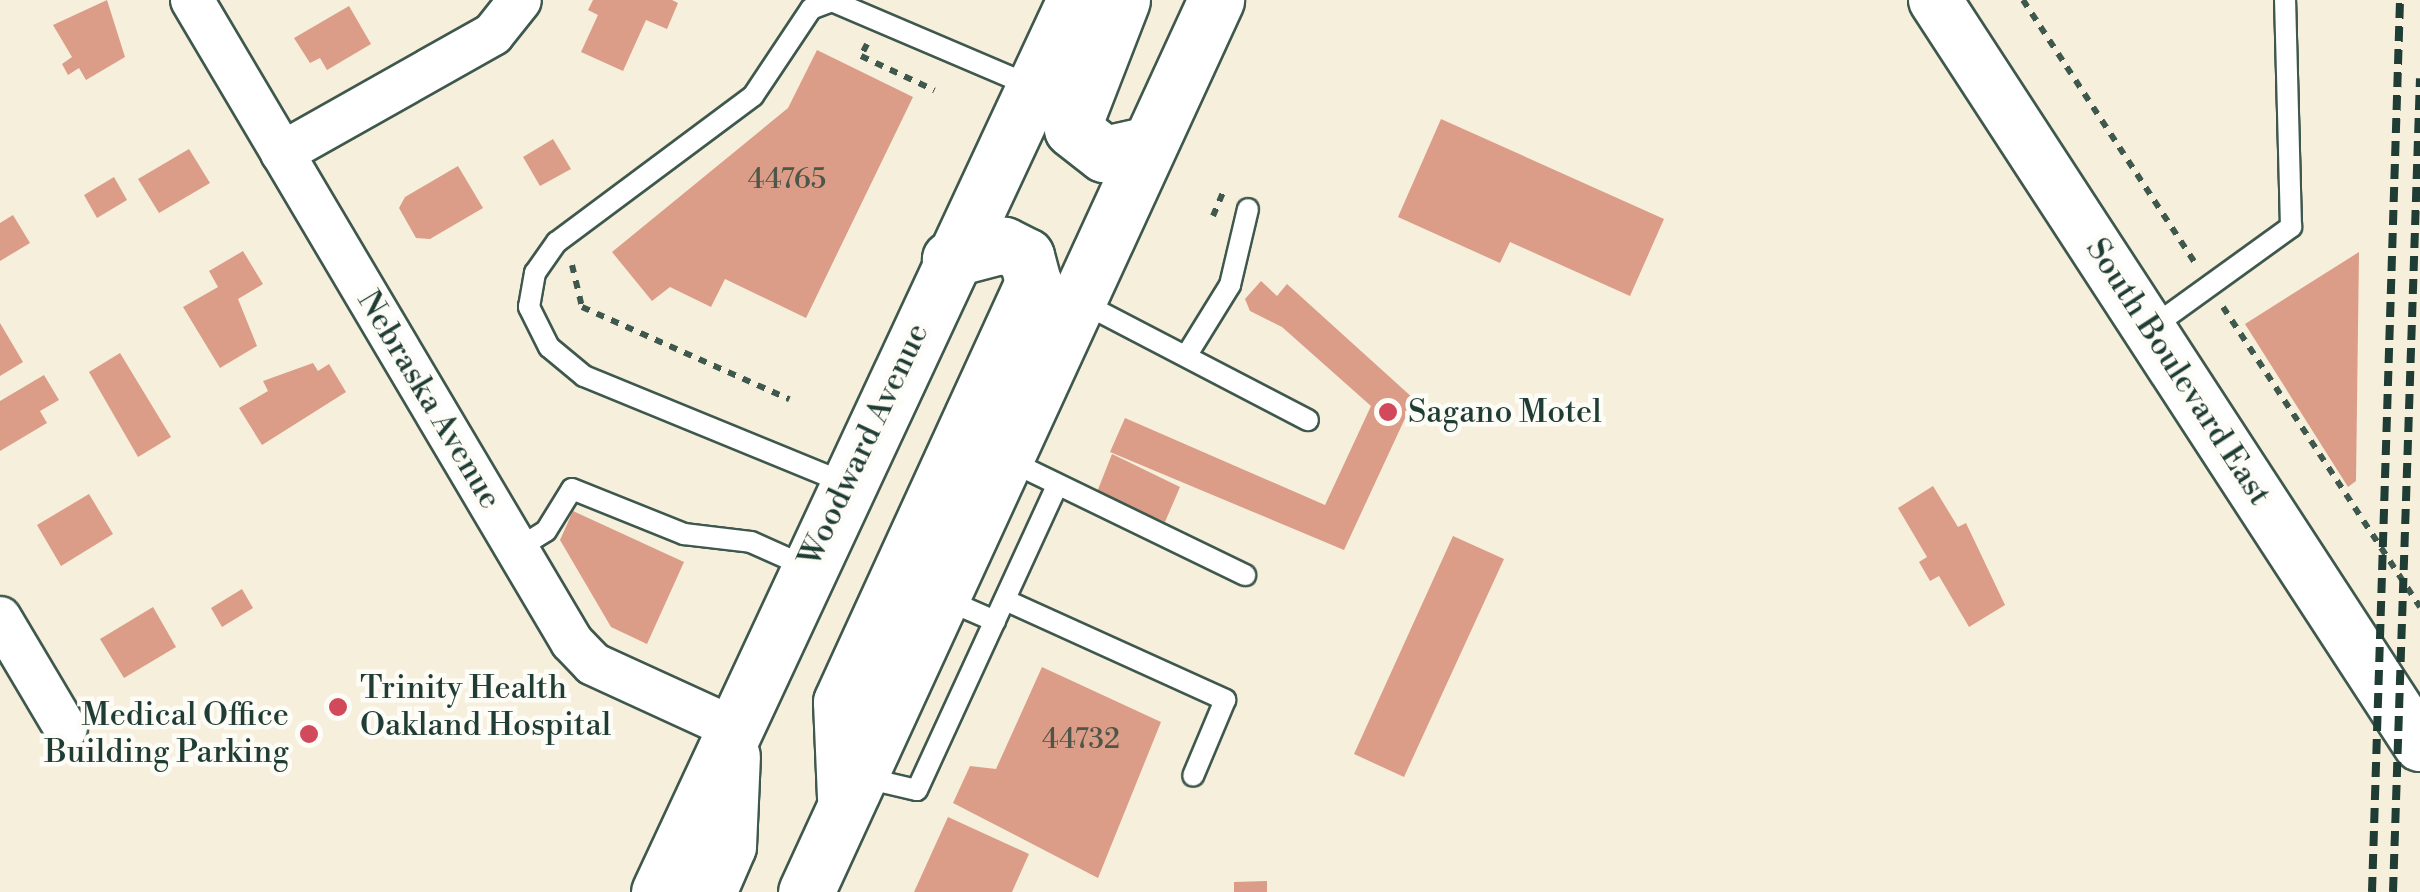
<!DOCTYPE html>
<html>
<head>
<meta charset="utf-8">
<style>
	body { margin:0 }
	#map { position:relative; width:2420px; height:892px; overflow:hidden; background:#f6efdc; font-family:"Libre Bodoni",serif }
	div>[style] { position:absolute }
	.building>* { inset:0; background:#db9d87 }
	.path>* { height:6px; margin-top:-3px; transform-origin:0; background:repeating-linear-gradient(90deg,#3f584d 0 8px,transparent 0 16px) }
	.roads { filter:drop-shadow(2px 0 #3f584d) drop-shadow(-2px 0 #3f584d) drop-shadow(0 2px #3f584d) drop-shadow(0 -2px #3f584d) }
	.service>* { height:20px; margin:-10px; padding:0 10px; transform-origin:10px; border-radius:10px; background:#fff }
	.minor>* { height:42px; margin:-21px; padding:0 21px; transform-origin:21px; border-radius:21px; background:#fff }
	.tertiary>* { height:52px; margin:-26px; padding:0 26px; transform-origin:26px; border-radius:26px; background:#fff }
	.primary>* { height:55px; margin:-27.5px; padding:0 27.5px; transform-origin:27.5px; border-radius:27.5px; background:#fff }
	.rail>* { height:8px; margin-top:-4px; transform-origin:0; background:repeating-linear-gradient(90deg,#1f3d34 0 15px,transparent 0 23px) }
	.dots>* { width:28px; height:28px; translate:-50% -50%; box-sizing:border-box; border:5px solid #fdfcf7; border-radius:50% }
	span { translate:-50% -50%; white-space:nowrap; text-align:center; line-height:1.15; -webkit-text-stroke:9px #fdfcf7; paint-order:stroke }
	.number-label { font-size:28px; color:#4e5549 }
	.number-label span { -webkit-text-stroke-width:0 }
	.street-label { font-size:32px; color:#1f3d34 }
	.poi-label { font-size:32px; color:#1f3d34 }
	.left { translate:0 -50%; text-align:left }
	.right { translate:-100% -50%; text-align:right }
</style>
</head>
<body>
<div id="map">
	<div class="building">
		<div style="clip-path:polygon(107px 0,125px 57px,86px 80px,79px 68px,68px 75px,62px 64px,72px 57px,53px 25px)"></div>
		<div style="clip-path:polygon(593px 0,672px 0,678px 3px,667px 29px,646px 20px,623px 71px,581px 52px,598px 15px,588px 10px)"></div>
		<div style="clip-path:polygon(349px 6px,371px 44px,327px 70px,320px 58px,310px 63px,294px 38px)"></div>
		<div style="clip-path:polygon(817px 50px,913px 97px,806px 318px,725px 279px,711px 307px,670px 287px,652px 301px,612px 252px,788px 108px)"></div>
		<div style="clip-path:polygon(1441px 119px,1664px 219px,1630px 296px,1510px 242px,1500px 263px,1398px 217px)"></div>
		<div style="clip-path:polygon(553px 139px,571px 169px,540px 186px,523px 157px)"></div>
		<div style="clip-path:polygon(189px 149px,210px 183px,159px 213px,138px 179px)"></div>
		<div style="clip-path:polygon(458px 166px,483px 208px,430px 239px,416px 238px,399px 208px,405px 197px)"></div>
		<div style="clip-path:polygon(114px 177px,127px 200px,97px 218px,84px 195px)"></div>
		<div style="clip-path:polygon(13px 215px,30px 243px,0 261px,0 223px)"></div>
		<div style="clip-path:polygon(243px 251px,263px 284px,238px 299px,257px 346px,220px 368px,183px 307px,218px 287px,209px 271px)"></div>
		<div style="clip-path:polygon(2359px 252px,2356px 481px,2348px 487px,2245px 324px)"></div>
		<div style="clip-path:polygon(1261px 281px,1277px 296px,1287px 284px,1414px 399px,1344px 550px,1110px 452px,1125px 418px,1325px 505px,1371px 406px,1282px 327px,1250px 311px,1245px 299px)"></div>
		<div style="clip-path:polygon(0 323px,23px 362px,0 376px)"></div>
		<div style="clip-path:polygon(120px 353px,171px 437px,138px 457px,89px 372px)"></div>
		<div style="clip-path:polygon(313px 363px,318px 371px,329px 364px,346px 392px,262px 445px,239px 408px,268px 391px,263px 381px)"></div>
		<div style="clip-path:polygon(44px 375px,59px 400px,40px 411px,47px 423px,0 451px,0 401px)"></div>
		<div style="clip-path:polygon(1112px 454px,1180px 487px,1165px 522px,1097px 492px)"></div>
		<div style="clip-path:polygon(1933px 486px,1958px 527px,1966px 523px,2005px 605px,1969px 627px,1939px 576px,1930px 581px,1919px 562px,1927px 557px,1898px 508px)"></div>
		<div style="clip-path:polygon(89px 494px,113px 534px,61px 566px,37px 525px)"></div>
		<div style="clip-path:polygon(573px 511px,684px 562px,647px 644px,611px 627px,560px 540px)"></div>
		<div style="clip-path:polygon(1453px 536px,1504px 559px,1404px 777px,1354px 754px)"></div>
		<div style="clip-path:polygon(242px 589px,253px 608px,222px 627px,211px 608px)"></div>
		<div style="clip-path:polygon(153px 607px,176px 647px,124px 678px,100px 639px)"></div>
		<div style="clip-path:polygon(1042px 667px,1161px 722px,1098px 878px,953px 803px,970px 766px,996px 769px)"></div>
		<div style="clip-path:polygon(948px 817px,1029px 854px,1012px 892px,914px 892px)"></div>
		<div style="clip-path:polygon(1267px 881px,1267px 892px,1234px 892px,1234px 882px)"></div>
	</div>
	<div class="path">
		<div style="left:2023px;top:0;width:314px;rotate:56.8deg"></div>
		<div style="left:867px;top:44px;width:13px;rotate:117deg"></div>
		<div style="left:861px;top:56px;width:81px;rotate:25deg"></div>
		<div style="left:1213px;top:216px;width:30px;rotate:-67deg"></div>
		<div style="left:572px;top:265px;width:43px;rotate:76.6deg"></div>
		<div style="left:582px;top:307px;width:227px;rotate:24deg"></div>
		<div style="left:2223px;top:307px;width:359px;rotate:56.7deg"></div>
	</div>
	<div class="roads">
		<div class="service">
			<div style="left:1079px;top:301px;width:258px;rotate:27.5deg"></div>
			<div style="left:2151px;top:328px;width:173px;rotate:-35.8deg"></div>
			<div style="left:2291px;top:227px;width:227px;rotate:-91.5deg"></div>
			<div style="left:1188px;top:353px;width:80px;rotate:-58.3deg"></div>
			<div style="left:1230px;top:285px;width:78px;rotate:-76.7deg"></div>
			<div style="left:1006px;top:459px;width:266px;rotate:25.9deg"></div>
			<div style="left:845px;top:483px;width:282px;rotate:-157.7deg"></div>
			<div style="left:584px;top:376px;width:45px;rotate:-140.4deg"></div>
			<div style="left:549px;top:347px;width:45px;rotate:-116.6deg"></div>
			<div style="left:529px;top:307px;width:35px;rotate:-80deg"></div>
			<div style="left:535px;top:273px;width:38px;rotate:-55deg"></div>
			<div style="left:557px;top:242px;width:244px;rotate:-36.7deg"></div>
			<div style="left:753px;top:96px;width:105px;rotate:-56.3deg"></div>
			<div style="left:811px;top:9px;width:22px;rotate:-21deg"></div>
			<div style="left:832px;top:1px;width:220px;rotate:23.1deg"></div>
			<div style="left:517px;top:549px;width:34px;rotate:-32deg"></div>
			<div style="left:546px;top:531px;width:49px;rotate:-58.2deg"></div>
			<div style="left:572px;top:489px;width:121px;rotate:21.9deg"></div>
			<div style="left:684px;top:534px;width:67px;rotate:6.8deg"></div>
			<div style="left:751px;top:542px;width:61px;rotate:24.1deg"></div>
			<div style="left:942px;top:598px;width:58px;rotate:23.5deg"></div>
			<div style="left:1005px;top:600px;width:242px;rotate:24.4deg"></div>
			<div style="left:1225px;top:700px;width:82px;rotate:112.8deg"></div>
			<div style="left:861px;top:777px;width:57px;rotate:13.1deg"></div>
			<div style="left:917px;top:790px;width:332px;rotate:-65.3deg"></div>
		</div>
		<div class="minor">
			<div style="left:192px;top:0;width:746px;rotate:59.38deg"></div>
			<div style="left:572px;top:642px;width:30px;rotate:46deg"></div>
			<div style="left:593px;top:664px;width:154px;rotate:24.6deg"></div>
			<div style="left:282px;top:153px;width:242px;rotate:-29.4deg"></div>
			<div style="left:493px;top:34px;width:43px;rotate:-51.5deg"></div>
			<div style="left:0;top:618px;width:129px;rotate:59.3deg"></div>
		</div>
		<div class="tertiary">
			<div style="left:1935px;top:0;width:889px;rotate:56.94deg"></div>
		</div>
		<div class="primary">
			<div style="left:1122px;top:0;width:138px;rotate:111.2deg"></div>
			<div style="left:1072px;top:129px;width:41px;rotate:38deg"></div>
			<div style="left:1104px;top:154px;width:46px;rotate:-12.5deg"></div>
			<div style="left:845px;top:797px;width:95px;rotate:-92.4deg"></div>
			<div style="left:841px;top:702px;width:462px;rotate:-65.4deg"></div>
			<div style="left:1033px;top:282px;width:27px;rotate:-105deg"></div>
			<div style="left:1026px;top:256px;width:25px;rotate:-153deg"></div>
			<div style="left:1004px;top:245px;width:56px;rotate:165.5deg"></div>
			<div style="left:659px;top:892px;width:984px;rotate:-65deg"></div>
			<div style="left:708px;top:892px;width:50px;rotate:-66.5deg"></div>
			<div style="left:728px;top:846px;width:90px;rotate:-87.5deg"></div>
			<div style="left:806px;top:892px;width:982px;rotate:-65.31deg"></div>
		</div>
	</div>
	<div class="rail">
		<div style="left:2372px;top:892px;width:892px;rotate:-88.2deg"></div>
		<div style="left:2393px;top:892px;width:814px;rotate:-88.1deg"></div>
	</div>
	<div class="dots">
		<div style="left:1388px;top:412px;background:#d1495b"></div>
		<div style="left:338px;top:707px;background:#d1495b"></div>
		<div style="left:309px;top:734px;background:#d1495b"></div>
	</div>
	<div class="number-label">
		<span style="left:787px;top:180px">44765</span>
		<span style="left:1081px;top:740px">44732</span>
	</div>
	<div class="street-label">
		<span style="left:2178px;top:372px;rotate:57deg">South Boulevard East</span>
		<span style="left:429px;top:400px;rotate:59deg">Nebraska Avenue</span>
		<span style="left:864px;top:445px;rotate:-65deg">Woodward Avenue</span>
	</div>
	<div class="poi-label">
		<span class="left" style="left:1408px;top:412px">Sagano Motel</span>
		<span class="left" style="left:360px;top:707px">Trinity Health<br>Oakland Hospital</span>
		<span class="right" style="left:289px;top:734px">Medical Office<br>Building Parking</span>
	</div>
</div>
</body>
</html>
